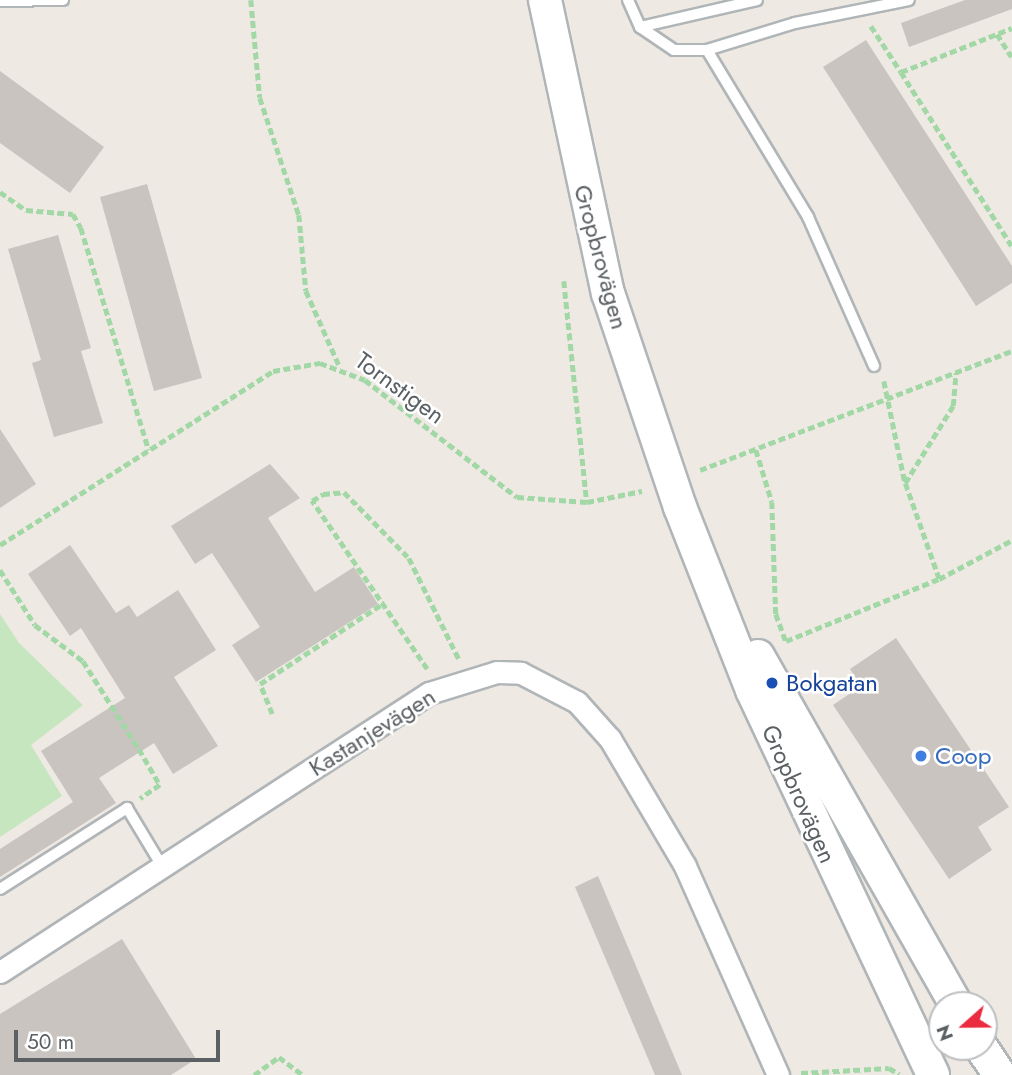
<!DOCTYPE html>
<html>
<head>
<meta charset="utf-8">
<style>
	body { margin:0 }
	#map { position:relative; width:1012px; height:1075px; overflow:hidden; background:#eee9e3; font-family:Jost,sans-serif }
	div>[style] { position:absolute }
	.green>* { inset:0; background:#c6e6bf }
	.building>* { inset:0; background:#c9c4bf }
	.path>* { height:4.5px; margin-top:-2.25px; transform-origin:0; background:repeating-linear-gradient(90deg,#a2d8a6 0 7px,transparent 0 10.5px) }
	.roads { filter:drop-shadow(2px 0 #b0b5b8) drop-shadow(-2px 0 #b0b5b8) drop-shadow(0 2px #b0b5b8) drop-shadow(0 -2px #b0b5b8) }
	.lane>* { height:10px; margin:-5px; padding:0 5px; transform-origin:5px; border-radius:5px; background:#fff }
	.street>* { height:21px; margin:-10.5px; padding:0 10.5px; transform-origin:10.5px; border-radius:10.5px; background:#fff }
	.secondary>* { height:32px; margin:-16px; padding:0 16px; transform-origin:16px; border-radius:16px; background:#fff }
	.dots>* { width:19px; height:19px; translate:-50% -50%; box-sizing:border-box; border:4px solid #fff; border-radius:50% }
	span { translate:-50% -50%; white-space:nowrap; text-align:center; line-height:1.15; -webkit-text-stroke:5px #fff; paint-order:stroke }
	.street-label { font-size:24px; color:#5b6064 }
	.transit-label { font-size:24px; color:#164399 }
	.left { translate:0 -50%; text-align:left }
	.shop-label { font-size:24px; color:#366cbe }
	.north { position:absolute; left:928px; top:991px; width:70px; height:70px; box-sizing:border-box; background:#fff; border:2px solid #bdbfc1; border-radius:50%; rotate:249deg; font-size:19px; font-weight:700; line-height:28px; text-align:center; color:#5b6064 }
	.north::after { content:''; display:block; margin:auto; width:24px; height:32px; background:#eb2b40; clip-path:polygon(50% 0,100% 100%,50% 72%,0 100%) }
	.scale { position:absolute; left:14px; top:1030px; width:206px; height:32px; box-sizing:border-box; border:4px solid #5b6064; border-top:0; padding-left:9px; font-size:21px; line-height:24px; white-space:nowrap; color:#5b6064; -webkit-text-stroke:5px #fff; paint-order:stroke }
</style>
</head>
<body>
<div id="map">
	<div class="green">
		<div style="clip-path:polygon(0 614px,19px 643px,83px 705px,31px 745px,62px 796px,0 837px)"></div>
	</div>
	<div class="building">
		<div style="clip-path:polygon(965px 0,1012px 0,1012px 9px,909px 47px,901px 23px)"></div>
		<div style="clip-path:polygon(866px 40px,1012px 266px,1012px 283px,976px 306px,823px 67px)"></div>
		<div style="clip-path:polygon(0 71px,104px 147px,70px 193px,0 143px)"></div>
		<div style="clip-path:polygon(147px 184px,202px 378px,154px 391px,100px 197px)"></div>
		<div style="clip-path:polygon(58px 235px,91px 348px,81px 351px,103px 423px,54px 437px,32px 363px,41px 360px,8px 249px)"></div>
		<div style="clip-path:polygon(0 429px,36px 484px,0 508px)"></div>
		<div style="clip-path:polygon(270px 464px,300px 498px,268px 518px,315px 592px,354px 567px,378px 604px,256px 682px,232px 645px,260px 627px,212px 553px,195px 564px,171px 526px)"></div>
		<div style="clip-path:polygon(70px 545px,116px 613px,129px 605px,137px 617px,178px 590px,216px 650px,174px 677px,218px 746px,173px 774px,154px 743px,99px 778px,116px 803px,0 877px,0 849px,73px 802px,41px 751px,125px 698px,81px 628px,70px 636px,28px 574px)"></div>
		<div style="clip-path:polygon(896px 638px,1009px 807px,978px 827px,992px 850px,949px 879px,833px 705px,861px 686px,850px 669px)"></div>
		<div style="clip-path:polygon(598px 876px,682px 1075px,655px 1075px,575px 887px)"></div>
		<div style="clip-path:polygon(122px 939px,196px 1059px,171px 1075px,0 1075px,0 1014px)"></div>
	</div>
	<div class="path">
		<div style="left:251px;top:0;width:98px;rotate:84.8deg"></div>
		<div style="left:260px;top:98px;width:123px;rotate:71.6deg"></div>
		<div style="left:299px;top:215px;width:76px;rotate:84.7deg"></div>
		<div style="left:306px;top:291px;width:81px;rotate:66deg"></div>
		<div style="left:871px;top:26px;width:55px;rotate:56.9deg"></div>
		<div style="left:901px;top:72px;width:119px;rotate:-21.6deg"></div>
		<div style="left:997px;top:34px;width:27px;rotate:57deg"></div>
		<div style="left:901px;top:72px;width:206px;rotate:57.5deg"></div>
		<div style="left:0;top:192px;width:32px;rotate:35deg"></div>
		<div style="left:26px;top:210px;width:47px;rotate:4.9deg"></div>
		<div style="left:73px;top:214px;width:16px;rotate:60deg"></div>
		<div style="left:81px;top:228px;width:232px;rotate:73deg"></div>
		<div style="left:564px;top:281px;width:222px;rotate:84.1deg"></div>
		<div style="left:884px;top:381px;width:103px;rotate:78.3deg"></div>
		<div style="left:756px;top:450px;width:54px;rotate:72.9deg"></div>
		<div style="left:772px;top:502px;width:112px;rotate:88deg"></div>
		<div style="left:776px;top:614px;width:29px;rotate:70deg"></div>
		<div style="left:700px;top:470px;width:334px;rotate:-20.9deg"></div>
		<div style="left:0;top:545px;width:324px;rotate:-32.5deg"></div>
		<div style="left:273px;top:371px;width:48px;rotate:-9.7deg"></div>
		<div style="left:320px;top:363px;width:48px;rotate:20.7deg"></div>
		<div style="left:365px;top:380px;width:192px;rotate:37.6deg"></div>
		<div style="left:517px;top:497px;width:70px;rotate:4.1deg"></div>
		<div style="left:587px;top:502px;width:56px;rotate:-11.3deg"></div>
		<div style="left:0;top:570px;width:65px;rotate:57.5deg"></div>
		<div style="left:35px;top:625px;width:60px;rotate:36.9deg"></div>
		<div style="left:83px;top:661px;width:104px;rotate:57.5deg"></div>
		<div style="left:139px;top:749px;width:42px;rotate:59.7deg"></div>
		<div style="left:160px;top:785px;width:24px;rotate:145deg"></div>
		<div style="left:939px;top:579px;width:102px;rotate:-109.5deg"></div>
		<div style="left:905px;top:483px;width:91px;rotate:-58.1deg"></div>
		<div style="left:953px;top:406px;width:33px;rotate:-85deg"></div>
		<div style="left:786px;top:641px;width:165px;rotate:-22.1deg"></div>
		<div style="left:939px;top:579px;width:83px;rotate:-28.1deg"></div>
		<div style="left:427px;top:669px;width:204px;rotate:-124.4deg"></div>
		<div style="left:312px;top:501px;width:13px;rotate:-32deg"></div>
		<div style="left:323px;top:494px;width:21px;rotate:-5deg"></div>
		<div style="left:344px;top:492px;width:93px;rotate:45.4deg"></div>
		<div style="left:409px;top:558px;width:113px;rotate:63.7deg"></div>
		<div style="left:272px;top:714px;width:32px;rotate:-112deg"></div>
		<div style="left:260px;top:684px;width:148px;rotate:-33.2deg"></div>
		<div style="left:801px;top:1073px;width:88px;rotate:-3.3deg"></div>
		<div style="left:889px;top:1068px;width:12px;rotate:31deg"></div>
		<div style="left:254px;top:1075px;width:31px;rotate:-36deg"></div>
		<div style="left:279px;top:1057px;width:30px;rotate:37deg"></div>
	</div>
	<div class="roads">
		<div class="lane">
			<div style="left:628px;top:0;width:30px;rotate:66deg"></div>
			<div style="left:640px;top:27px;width:120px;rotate:-13deg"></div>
			<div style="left:0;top:1px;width:63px;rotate:-0.9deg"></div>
			<div style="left:640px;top:27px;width:41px;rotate:34.1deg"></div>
			<div style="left:674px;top:50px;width:33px"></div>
			<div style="left:707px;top:50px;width:92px;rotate:-17.1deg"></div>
			<div style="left:795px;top:23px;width:116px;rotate:-11.4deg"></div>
			<div style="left:707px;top:50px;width:195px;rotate:58.8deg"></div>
			<div style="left:808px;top:217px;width:163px;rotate:66.1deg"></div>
			<div style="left:0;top:889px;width:151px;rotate:-32.5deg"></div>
			<div style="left:127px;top:808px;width:68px;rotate:58.9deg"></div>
		</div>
		<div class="street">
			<div style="left:0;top:972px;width:512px;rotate:-33.04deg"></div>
			<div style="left:429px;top:693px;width:71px;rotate:-17.2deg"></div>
			<div style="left:497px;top:672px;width:24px;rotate:2deg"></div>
			<div style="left:521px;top:673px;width:63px;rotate:27.4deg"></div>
			<div style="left:577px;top:702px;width:50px;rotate:48.3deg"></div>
			<div style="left:610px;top:739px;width:147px;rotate:59.4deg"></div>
			<div style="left:685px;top:866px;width:229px;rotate:66deg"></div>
		</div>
		<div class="secondary">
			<div style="left:545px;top:0;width:300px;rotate:77.9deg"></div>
			<div style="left:608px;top:293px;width:226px;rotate:71.4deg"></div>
			<div style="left:680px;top:507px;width:197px;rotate:68.5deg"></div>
			<div style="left:752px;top:690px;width:425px;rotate:64.8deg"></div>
			<div style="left:758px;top:656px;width:401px;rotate:60.4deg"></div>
			<div style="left:981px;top:1047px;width:34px;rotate:56deg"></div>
		</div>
	</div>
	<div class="dots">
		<div style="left:772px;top:683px;background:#1a4fb4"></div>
		<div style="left:921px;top:756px;background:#3f7fe0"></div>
	</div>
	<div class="street-label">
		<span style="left:601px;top:257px;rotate:75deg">Gropbrovägen</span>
		<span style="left:400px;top:388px;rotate:36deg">Tornstigen</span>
		<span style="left:372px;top:732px;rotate:-32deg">Kastanjevägen</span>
		<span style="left:799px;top:794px;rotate:66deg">Gropbrovägen</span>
	</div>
	<div class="transit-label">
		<span class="left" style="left:786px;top:683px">Bokgatan</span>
	</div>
	<div class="shop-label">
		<span class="left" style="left:935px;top:756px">Coop</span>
	</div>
	<div class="north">N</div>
	<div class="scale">50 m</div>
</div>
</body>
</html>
